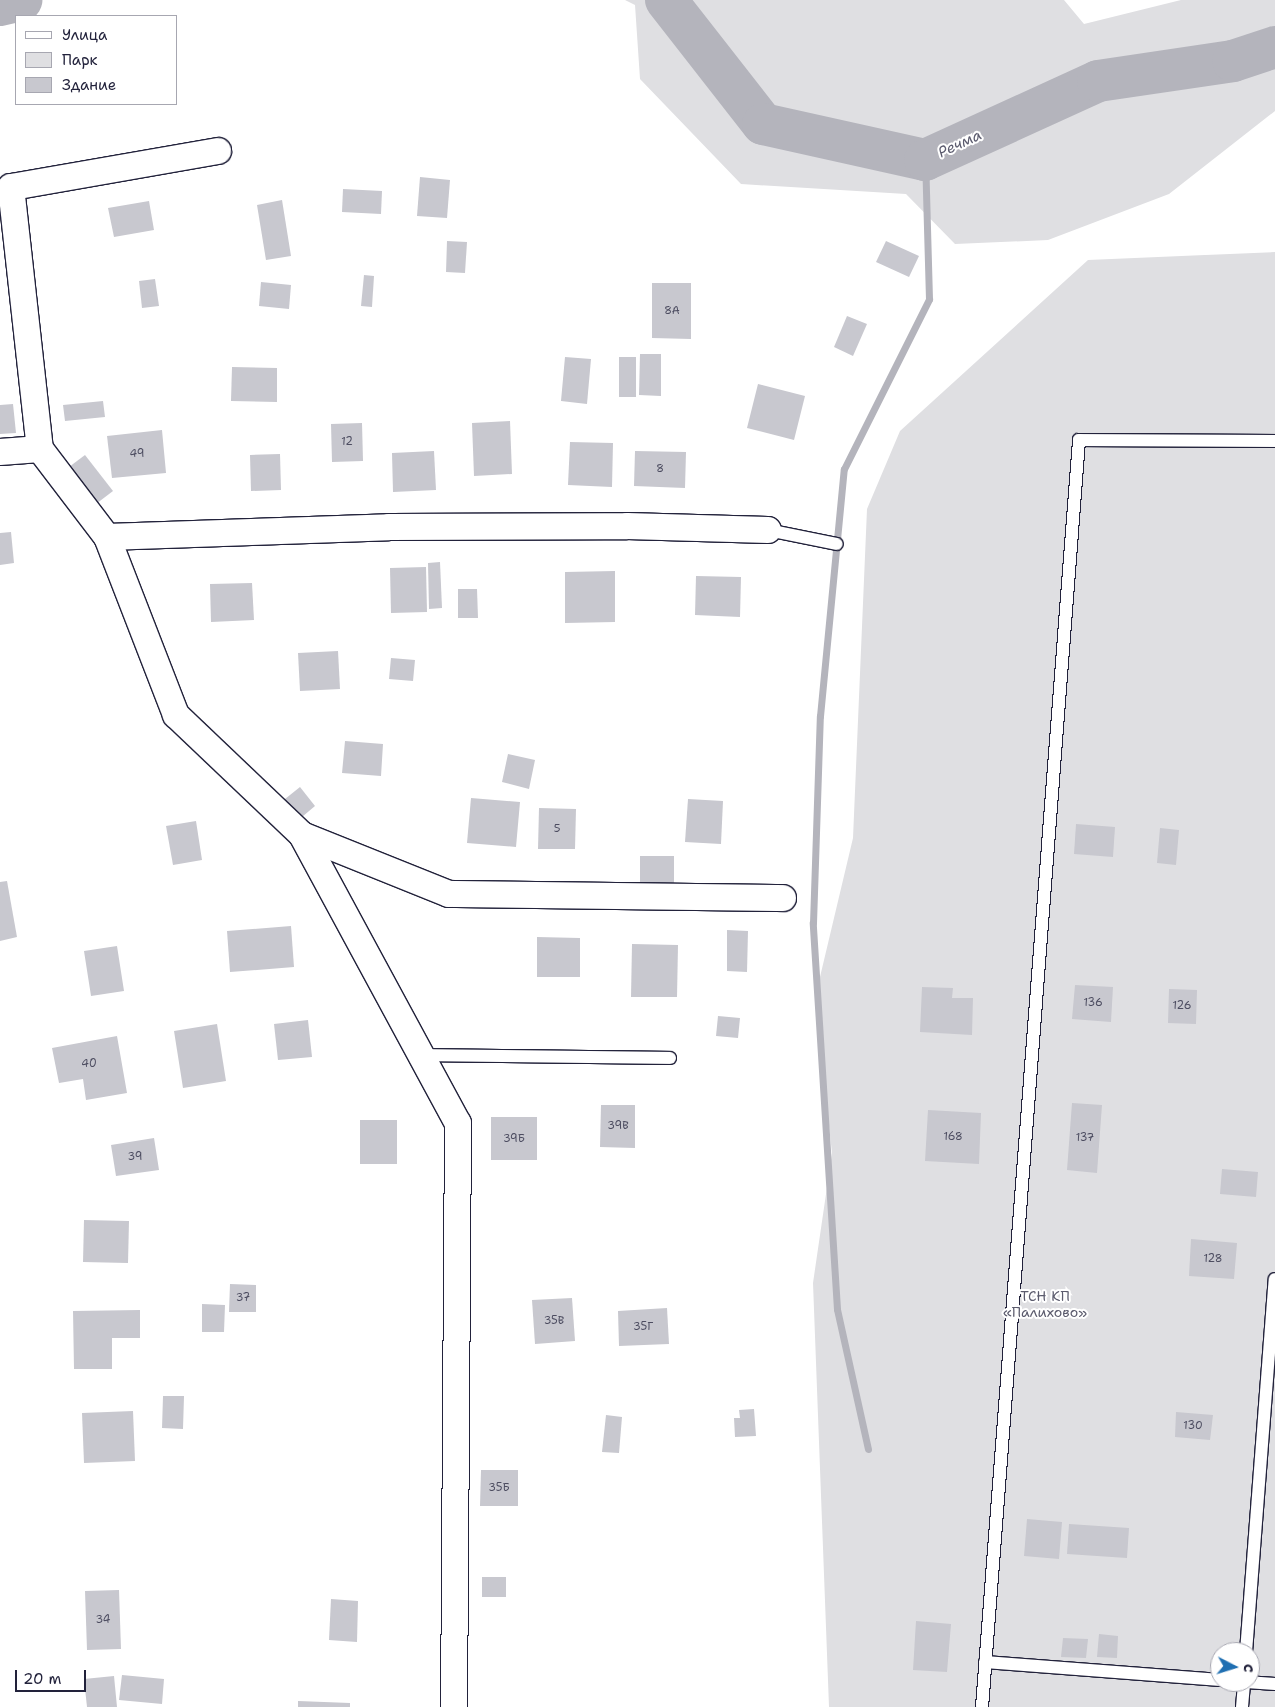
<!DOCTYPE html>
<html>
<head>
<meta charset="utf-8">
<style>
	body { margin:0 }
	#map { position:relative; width:1275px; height:1707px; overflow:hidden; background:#fff; font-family:"Shantell Sans",sans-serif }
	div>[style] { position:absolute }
	.green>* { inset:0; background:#dfdfe2 }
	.stream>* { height:7px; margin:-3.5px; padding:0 3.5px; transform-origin:3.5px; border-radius:3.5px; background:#b4b4bc }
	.river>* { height:42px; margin:-21px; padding:0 21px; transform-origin:21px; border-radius:21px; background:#b4b4bc }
	.building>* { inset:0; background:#c8c8cf }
	.roads { filter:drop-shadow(1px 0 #22223b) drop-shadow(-1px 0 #22223b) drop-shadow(0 1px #22223b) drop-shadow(0 -1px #22223b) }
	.service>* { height:12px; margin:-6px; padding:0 6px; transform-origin:6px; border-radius:6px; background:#fff }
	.minor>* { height:26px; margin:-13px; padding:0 13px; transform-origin:13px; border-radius:13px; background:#fff }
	span { translate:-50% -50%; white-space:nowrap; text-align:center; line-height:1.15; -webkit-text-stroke:4px #fff; paint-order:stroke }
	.number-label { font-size:11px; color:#4c4c60 }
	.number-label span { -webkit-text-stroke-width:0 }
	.park-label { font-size:14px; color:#5b5b6d }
	.water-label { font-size:15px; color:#5c5c6f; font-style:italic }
	.legend { position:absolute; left:15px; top:15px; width:162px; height:90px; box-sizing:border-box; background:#fff; border:1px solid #a7a7b1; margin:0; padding:6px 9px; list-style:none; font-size:15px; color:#22223b }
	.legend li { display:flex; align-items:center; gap:10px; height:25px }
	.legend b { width:25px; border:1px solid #a7a7b1 }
	.north { position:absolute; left:1210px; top:1642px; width:50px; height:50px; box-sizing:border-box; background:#fff; border:1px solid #a7a7b1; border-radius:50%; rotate:95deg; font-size:14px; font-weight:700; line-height:20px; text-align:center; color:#22223b }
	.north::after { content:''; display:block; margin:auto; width:18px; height:22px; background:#1f6fb2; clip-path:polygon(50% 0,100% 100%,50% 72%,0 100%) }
	.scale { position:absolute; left:15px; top:1670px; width:71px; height:22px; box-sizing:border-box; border:2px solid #22223b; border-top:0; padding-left:6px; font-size:15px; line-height:18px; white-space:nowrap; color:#22223b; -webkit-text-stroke:4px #fff; paint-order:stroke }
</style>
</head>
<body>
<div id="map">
	<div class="green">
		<div style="clip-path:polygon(625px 0,1064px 0,1084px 24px,1181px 0,1275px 0,1275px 111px,1169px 194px,1048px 240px,955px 244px,906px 194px,741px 184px,640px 79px,635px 5px)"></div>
		<div style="clip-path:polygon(evenodd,1275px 252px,1275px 1707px,829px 1707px,813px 1283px,832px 1153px,815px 998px,853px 838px,867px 509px,900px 431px,1088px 260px,1275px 252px,1220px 1652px,1250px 1652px,1250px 1682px,1220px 1682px,1220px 1652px)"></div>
	</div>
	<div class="stream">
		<div style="left:868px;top:1449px;width:143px;rotate:-102.5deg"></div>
		<div style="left:837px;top:1309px;width:387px;rotate:-93.6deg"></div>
		<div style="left:813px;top:923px;width:207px;rotate:-88.1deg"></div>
		<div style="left:820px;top:716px;width:248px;rotate:-84.5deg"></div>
		<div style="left:844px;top:469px;width:190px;rotate:-63.4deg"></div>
		<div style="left:929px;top:299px;width:139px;rotate:-91.6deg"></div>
	</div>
	<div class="river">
		<div style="left:666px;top:0;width:157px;rotate:52deg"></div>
		<div style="left:763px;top:124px;width:166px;rotate:12.5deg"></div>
		<div style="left:925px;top:160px;width:190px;rotate:-24.5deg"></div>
		<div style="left:1098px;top:81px;width:136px;rotate:-8.4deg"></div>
		<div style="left:1233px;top:61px;width:44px;rotate:-18.4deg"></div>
		<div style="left:0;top:5px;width:22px;rotate:-13deg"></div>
	</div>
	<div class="building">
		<div style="clip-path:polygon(420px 177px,450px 180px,447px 218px,417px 216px)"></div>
		<div style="clip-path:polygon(343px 189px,382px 191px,381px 214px,342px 212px)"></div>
		<div style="clip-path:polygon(282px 200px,291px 256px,266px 260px,257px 205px)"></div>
		<div style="clip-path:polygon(149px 201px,154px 230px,114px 237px,108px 208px)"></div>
		<div style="clip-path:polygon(447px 241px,467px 242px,465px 273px,446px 272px)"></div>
		<div style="clip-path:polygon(886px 241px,919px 256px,909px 277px,876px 262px)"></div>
		<div style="clip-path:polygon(364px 275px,374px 276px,372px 307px,361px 306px)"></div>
		<div style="clip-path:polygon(155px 279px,159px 306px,142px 308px,139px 281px)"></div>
		<div style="clip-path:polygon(261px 282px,291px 285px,289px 309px,259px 306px)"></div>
		<div style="clip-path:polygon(652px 283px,691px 283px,691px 339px,652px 338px)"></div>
		<div style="clip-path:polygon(847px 316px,867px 324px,853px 356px,834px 347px)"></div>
		<div style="clip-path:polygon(640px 354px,661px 354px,661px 396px,639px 395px)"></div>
		<div style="clip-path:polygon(565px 357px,591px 359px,587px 404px,561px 401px)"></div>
		<div style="clip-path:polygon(619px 357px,636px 357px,636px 397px,619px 397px)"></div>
		<div style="clip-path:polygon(232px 367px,277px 368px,277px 402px,231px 401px)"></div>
		<div style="clip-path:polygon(758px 384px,805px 396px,794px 440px,747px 428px)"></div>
		<div style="clip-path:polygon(103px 401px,105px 417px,65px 421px,63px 405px)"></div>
		<div style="clip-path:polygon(13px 404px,16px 433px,0 434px,0 405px)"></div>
		<div style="clip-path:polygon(510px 421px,512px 474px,474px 476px,472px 423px)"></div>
		<div style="clip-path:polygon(362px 423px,363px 461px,332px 462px,331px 424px)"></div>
		<div style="clip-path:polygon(162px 430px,166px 473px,112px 478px,107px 436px)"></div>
		<div style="clip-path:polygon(570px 442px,613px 443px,612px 487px,568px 485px)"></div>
		<div style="clip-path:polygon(434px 451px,436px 490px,393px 492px,392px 453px)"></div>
		<div style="clip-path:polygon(635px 451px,686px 452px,685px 488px,634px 486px)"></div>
		<div style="clip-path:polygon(280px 454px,281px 490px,251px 491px,250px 455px)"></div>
		<div style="clip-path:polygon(85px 455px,113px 491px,92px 507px,65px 470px)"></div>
		<div style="clip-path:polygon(11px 532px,14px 563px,0 565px,0 533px)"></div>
		<div style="clip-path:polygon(440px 562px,442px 608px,429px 609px,428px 563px)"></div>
		<div style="clip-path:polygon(426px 567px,427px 612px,391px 613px,390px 568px)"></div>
		<div style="clip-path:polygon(615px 571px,615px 622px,565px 623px,565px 572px)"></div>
		<div style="clip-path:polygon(696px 576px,741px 577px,740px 617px,695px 615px)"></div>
		<div style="clip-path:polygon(252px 583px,254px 620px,211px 622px,210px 584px)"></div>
		<div style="clip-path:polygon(458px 589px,477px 589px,478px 618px,458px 618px)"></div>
		<div style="clip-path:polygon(338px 651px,340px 689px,300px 691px,298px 653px)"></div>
		<div style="clip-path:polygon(391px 658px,415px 660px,413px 681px,389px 679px)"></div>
		<div style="clip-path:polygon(345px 741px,383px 744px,381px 776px,342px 773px)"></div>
		<div style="clip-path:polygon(508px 754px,535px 760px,529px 789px,502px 782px)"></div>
		<div style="clip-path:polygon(300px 787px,315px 806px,296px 822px,280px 803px)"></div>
		<div style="clip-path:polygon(471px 798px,520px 802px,516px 847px,467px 843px)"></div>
		<div style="clip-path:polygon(688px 799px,723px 801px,721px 844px,685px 842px)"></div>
		<div style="clip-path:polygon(539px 808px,576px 809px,575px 849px,538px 849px)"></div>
		<div style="clip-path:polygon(196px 821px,202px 860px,173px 865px,166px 826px)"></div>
		<div style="clip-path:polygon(1076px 824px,1115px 827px,1113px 857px,1074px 854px)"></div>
		<div style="clip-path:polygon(1160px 828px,1179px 830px,1176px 865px,1157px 863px)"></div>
		<div style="clip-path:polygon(640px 856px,674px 856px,674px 885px,640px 885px)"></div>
		<div style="clip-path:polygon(7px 881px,17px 937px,0 941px,0 882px)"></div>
		<div style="clip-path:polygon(291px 926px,294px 967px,230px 972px,227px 931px)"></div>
		<div style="clip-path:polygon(727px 930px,748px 931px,747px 972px,727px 971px)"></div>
		<div style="clip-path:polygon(537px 937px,580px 938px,580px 977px,537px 977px)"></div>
		<div style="clip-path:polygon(632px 944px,678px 945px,677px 997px,631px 997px)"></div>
		<div style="clip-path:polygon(117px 946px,124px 991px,91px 996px,84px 951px)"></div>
		<div style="clip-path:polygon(1075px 985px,1113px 987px,1111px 1022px,1072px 1019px)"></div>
		<div style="clip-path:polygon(922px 987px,953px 988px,952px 998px,973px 998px,972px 1035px,920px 1032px)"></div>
		<div style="clip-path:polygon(1169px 989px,1197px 990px,1196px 1024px,1168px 1023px)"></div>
		<div style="clip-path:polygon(718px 1016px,740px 1018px,738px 1038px,716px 1036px)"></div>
		<div style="clip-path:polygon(308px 1020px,312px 1057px,278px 1060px,274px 1024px)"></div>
		<div style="clip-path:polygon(217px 1024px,226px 1081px,183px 1088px,174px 1031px)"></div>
		<div style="clip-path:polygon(117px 1036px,127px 1093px,86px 1100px,83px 1079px,59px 1083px,52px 1048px)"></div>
		<div style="clip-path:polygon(1072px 1103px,1102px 1105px,1097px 1173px,1067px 1170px)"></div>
		<div style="clip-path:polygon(601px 1105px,635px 1105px,635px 1148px,600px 1147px)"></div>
		<div style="clip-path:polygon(928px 1110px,981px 1113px,979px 1164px,925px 1161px)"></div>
		<div style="clip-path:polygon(491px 1117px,537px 1117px,537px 1160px,491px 1160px)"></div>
		<div style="clip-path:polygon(360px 1120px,397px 1120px,397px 1164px,360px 1164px)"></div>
		<div style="clip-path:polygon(154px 1138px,159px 1170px,116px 1176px,111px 1145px)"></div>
		<div style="clip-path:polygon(1222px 1169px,1258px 1172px,1256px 1197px,1220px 1194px)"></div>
		<div style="clip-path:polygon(84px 1220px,129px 1221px,128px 1263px,83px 1262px)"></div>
		<div style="clip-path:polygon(1191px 1239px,1237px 1243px,1234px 1279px,1189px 1276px)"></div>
		<div style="clip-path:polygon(230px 1284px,256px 1285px,256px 1312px,229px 1312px)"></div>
		<div style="clip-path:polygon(572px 1298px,575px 1341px,535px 1344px,532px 1300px)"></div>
		<div style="clip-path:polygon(202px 1304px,225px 1305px,224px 1332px,202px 1332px)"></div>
		<div style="clip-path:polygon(667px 1308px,669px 1344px,619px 1346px,618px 1311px)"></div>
		<div style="clip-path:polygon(140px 1310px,140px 1338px,112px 1338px,112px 1369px,74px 1369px,73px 1311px)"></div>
		<div style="clip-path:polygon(163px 1396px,184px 1396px,183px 1429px,162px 1428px)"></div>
		<div style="clip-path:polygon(754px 1409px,756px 1436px,735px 1437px,734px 1418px,740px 1418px,739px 1410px)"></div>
		<div style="clip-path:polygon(133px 1411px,135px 1461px,84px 1463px,82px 1413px)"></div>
		<div style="clip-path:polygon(1176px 1412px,1213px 1415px,1210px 1440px,1175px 1437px)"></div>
		<div style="clip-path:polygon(606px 1415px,622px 1417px,619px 1453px,602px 1452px)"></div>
		<div style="clip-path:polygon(481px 1470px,518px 1470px,518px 1506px,480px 1506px)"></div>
		<div style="clip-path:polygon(1027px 1519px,1062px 1522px,1059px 1559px,1024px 1556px)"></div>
		<div style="clip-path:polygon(1069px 1524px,1129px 1528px,1127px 1558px,1067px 1554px)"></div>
		<div style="clip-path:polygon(482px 1577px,506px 1577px,506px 1597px,482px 1597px)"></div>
		<div style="clip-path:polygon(119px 1590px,121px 1649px,87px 1650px,85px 1591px)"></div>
		<div style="clip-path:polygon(331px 1599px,358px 1601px,357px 1642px,329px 1640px)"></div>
		<div style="clip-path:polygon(916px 1621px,951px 1624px,947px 1672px,913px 1670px)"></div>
		<div style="clip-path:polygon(1099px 1634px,1118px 1636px,1117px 1658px,1097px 1657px)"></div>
		<div style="clip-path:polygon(1063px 1638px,1088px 1639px,1086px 1658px,1061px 1657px)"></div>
		<div style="clip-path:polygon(122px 1675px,164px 1679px,162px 1704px,119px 1700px)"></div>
		<div style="clip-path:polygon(114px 1676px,117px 1707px,87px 1707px,84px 1679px)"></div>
		<div style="clip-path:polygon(298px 1701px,350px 1703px,350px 1707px,298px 1707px)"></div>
	</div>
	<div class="roads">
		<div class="service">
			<div style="left:768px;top:530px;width:70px;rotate:11.5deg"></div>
			<div style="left:421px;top:1055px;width:249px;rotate:0.7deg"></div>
			<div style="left:1246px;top:1652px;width:374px;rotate:-85.6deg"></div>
			<div style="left:985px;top:1662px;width:236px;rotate:4.4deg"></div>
			<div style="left:1246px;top:1682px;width:29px;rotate:4deg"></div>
			<div style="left:982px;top:1707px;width:1271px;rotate:-85.62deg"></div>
			<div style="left:1079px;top:440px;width:196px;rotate:0.3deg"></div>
			<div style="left:1242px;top:1707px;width:25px;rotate:-85deg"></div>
		</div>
		<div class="minor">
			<div style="left:218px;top:151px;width:210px;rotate:170.1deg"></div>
			<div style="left:11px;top:187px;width:264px;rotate:83.7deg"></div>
			<div style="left:40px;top:449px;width:111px;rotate:52.7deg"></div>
			<div style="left:107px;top:537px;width:191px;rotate:68.8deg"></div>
			<div style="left:176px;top:715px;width:174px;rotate:43.6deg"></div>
			<div style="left:302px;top:835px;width:328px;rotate:61.6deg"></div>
			<div style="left:458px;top:1123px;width:584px;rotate:90.39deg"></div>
			<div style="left:0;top:452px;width:40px;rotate:-4.3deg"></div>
			<div style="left:107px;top:537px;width:282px;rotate:-2deg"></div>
			<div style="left:389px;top:527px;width:238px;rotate:-0.2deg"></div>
			<div style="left:627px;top:526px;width:141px;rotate:1.6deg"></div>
			<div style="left:302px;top:835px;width:158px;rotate:21.9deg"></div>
			<div style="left:449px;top:894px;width:334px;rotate:0.7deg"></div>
		</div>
	</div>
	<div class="number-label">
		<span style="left:672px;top:311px">8А</span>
		<span style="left:347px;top:442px">12</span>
		<span style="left:137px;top:454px">49</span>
		<span style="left:660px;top:469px">8</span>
		<span style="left:557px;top:829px">5</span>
		<span style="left:1093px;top:1003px">136</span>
		<span style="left:1182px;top:1006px">126</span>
		<span style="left:89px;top:1064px">40</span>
		<span style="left:618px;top:1126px">39В</span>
		<span style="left:953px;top:1137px">168</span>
		<span style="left:1085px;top:1138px">137</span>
		<span style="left:514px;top:1139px">39Б</span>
		<span style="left:135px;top:1157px">39</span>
		<span style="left:1213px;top:1259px">128</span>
		<span style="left:243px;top:1298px">37</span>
		<span style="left:554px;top:1321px">35В</span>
		<span style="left:643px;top:1327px">35Г</span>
		<span style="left:1193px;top:1426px">130</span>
		<span style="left:499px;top:1488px">35Б</span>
		<span style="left:103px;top:1620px">34</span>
	</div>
	<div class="park-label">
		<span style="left:1045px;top:1304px">ТСН КП<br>«Палихово»</span>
	</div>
	<div class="water-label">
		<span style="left:960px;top:144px;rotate:-25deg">Речма</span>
	</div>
	<ul class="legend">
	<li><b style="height:6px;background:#fff"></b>Улица</li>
	<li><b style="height:14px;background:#dfdfe2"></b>Парк</li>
	<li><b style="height:14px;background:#c8c8cf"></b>Здание</li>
	</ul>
	<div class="north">С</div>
	<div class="scale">20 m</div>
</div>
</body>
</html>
